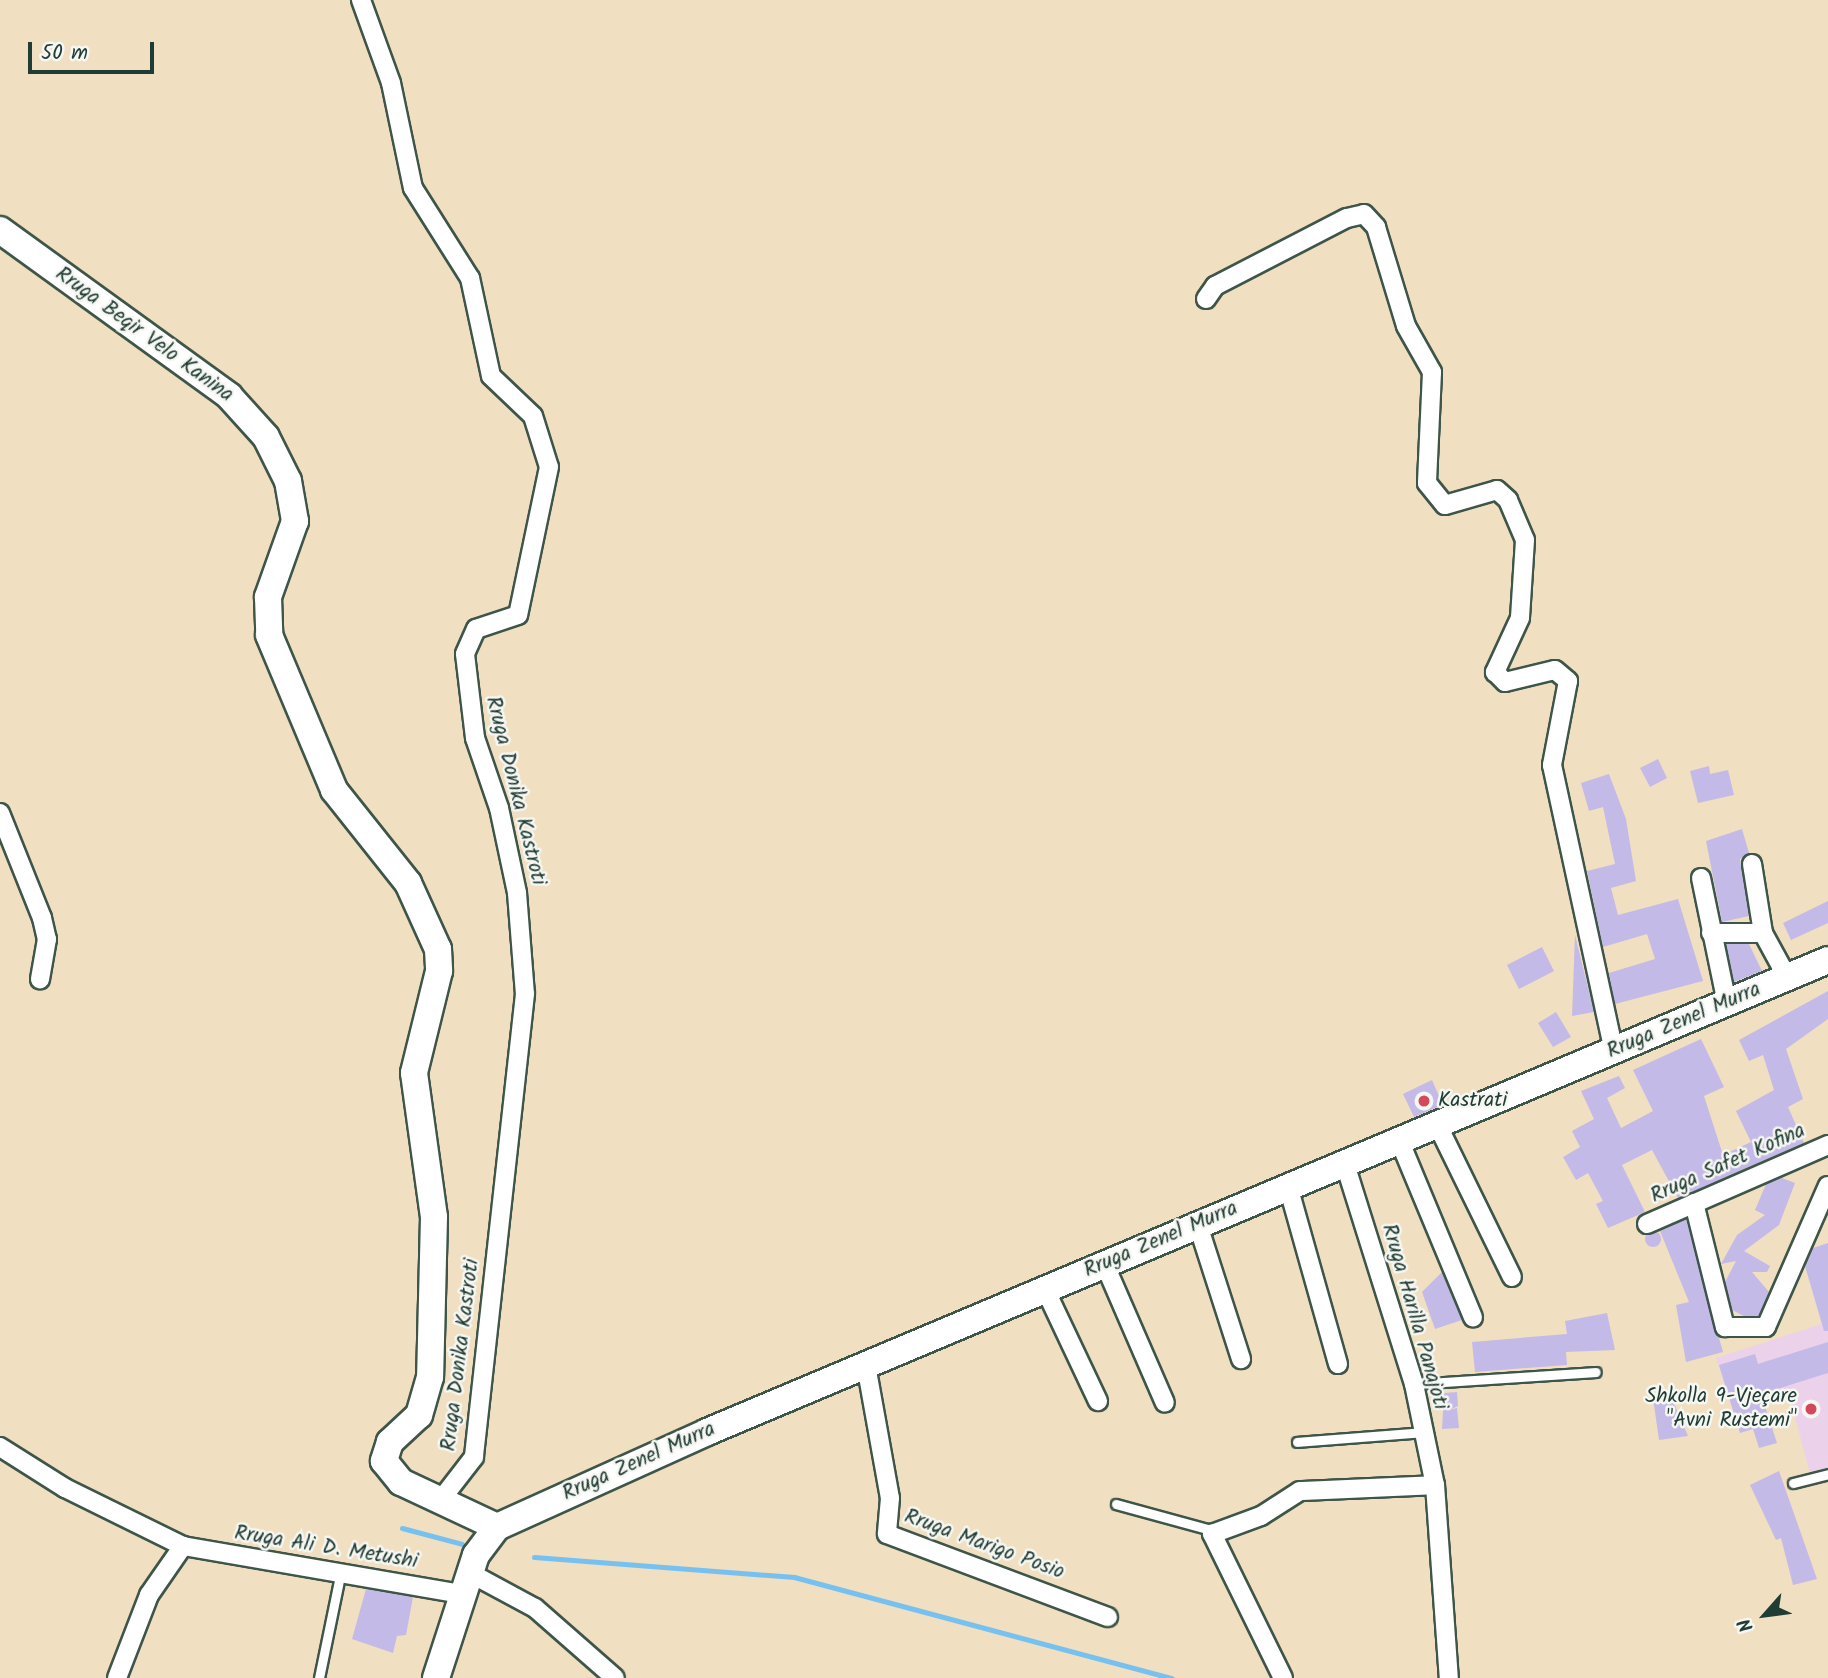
<!DOCTYPE html>
<html>
<head>
<meta charset="utf-8">
<style>
	body { margin:0 }
	#map { position:relative; width:1828px; height:1678px; overflow:hidden; background:#f0dfc0; font-family:Kalam,sans-serif }
	div>[style] { position:absolute }
	.built>* { inset:0; background:#ecd1ea }
	.stream>* { height:5px; margin:-2.5px; padding:0 2.5px; transform-origin:2.5px; border-radius:2.5px; background:#77c1f0 }
	.building>* { inset:0; background:#c4bae8 }
	.round { border-radius:50% }
	.roads { filter:drop-shadow(2px 0 #3e5549) drop-shadow(-2px 0 #3e5549) drop-shadow(0 2px #3e5549) drop-shadow(0 -2px #3e5549) }
	.lane>* { height:9px; margin:-4.5px; padding:0 4.5px; transform-origin:4.5px; border-radius:4.5px; background:#fff }
	.street>* { height:18px; margin:-9px; padding:0 9px; transform-origin:9px; border-radius:9px; background:#fff }
	.secondary>* { height:26px; margin:-13px; padding:0 13px; transform-origin:13px; border-radius:13px; background:#fff }
	.dots>* { width:19px; height:19px; translate:-50% -50%; box-sizing:border-box; border:4px solid #f6f6f2; border-radius:50% }
	span { translate:-50% -50%; white-space:nowrap; text-align:center; line-height:1.15; -webkit-text-stroke:5px #f6f6f2; paint-order:stroke }
	.street-label { font-size:21px; color:#1f3d34 }
	.poi-label { font-size:21px; color:#1f3d34 }
	.left { translate:0 -50%; text-align:left }
	.right { translate:-100% -50%; text-align:right }
	.north { position:absolute; left:1730px; top:1580px; width:70px; height:70px; -webkit-text-stroke:5px #f6f6f2; paint-order:stroke; rotate:242deg; font-size:19px; font-weight:700; line-height:28px; text-align:center; color:#1f3d34 }
	.north::after { content:''; display:block; margin:auto; width:24px; height:32px; background:#1f3d34; clip-path:polygon(50% 0,100% 100%,50% 72%,0 100%) }
	.scale { position:absolute; left:28px; top:42px; width:126px; height:32px; box-sizing:border-box; border:4px solid #1f3d34; border-top:0; padding-left:9px; font-size:21px; line-height:24px; white-space:nowrap; color:#1f3d34; -webkit-text-stroke:5px #f6f6f2; paint-order:stroke }
</style>
</head>
<body>
<div id="map">
	<div class="built">
		<div style="clip-path:polygon(1828px 1322px,1828px 1472px,1811px 1477px,1789px 1395px,1761px 1394px,1770px 1423px,1740px 1433px,1716px 1358px)"></div>
	</div>
	<div class="stream">
		<div style="left:402px;top:1528px;width:62px;rotate:14.9deg"></div>
		<div style="left:534px;top:1557px;width:261px;rotate:4.4deg"></div>
		<div style="left:794px;top:1577px;width:391px;rotate:15deg"></div>
	</div>
	<div class="building">
		<div style="clip-path:polygon(1658px 759px,1667px 778px,1650px 787px,1640px 768px)"></div>
		<div style="clip-path:polygon(1709px 766px,1710px 774px,1728px 770px,1734px 795px,1698px 803px,1690px 771px)"></div>
		<div style="clip-path:polygon(1609px 774px,1626px 819px,1636px 881px,1611px 888px,1618px 915px,1678px 899px,1703px 981px,1615px 1004px,1609px 973px,1655px 959px,1647px 934px,1603px 947px,1587px 871px,1615px 864px,1603px 807px,1589px 811px,1581px 783px)"></div>
		<div style="clip-path:polygon(1742px 829px,1749px 853px,1740px 859px,1749px 916px,1722px 922px,1706px 841px)"></div>
		<div style="clip-path:polygon(1828px 901px,1828px 923px,1791px 940px,1783px 923px)"></div>
		<div style="clip-path:polygon(1575px 935px,1594px 1012px,1572px 1016px)"></div>
		<div style="clip-path:polygon(1726px 944px,1749px 944px,1762px 971px,1734px 982px)"></div>
		<div style="clip-path:polygon(1542px 947px,1554px 971px,1519px 989px,1507px 965px)"></div>
		<div style="clip-path:polygon(1828px 991px,1828px 1019px,1786px 1049px,1803px 1099px,1788px 1107px,1804px 1143px,1678px 1198px,1652px 1150px,1622px 1165px,1645px 1212px,1608px 1228px,1596px 1204px,1603px 1201px,1588px 1173px,1576px 1180px,1563px 1157px,1580px 1147px,1572px 1131px,1594px 1119px,1581px 1091px,1619px 1076px,1625px 1088px,1607px 1098px,1621px 1128px,1653px 1111px,1633px 1070px,1701px 1039px,1724px 1087px,1704px 1096px,1723px 1155px,1751px 1142px,1736px 1111px,1774px 1090px,1763px 1055px,1749px 1061px,1739px 1040px)"></div>
		<div style="clip-path:polygon(1556px 1012px,1571px 1037px,1553px 1047px,1538px 1023px)"></div>
		<div style="clip-path:polygon(1432px 1080px,1443px 1105px,1414px 1117px,1403px 1094px)"></div>
		<div style="clip-path:polygon(1782px 1178px,1795px 1183px,1779px 1225px,1744px 1251px,1770px 1266px,1767px 1272px,1752px 1272px,1769px 1292px,1759px 1316px,1744px 1316px,1732px 1310px,1725px 1282px,1736px 1261px,1721px 1264px,1737px 1235px,1765px 1215px,1755px 1210px,1766px 1184px)"></div>
		<div style="clip-path:polygon(1686px 1219px,1723px 1352px,1686px 1362px,1676px 1305px,1689px 1302px,1660px 1231px)"></div>
		<div class="round" style="left:1645px;top:1231px;width:16px;height:16px"></div>
		<div style="clip-path:polygon(1828px 1243px,1828px 1331px,1824px 1331px,1805px 1266px,1813px 1248px)"></div>
		<div style="clip-path:polygon(1442px 1272px,1462px 1320px,1435px 1329px,1422px 1292px)"></div>
		<div style="clip-path:polygon(1607px 1313px,1615px 1350px,1566px 1352px,1567px 1365px,1475px 1372px,1472px 1342px,1567px 1334px,1565px 1321px)"></div>
		<div style="clip-path:polygon(1828px 1342px,1828px 1373px,1761px 1394px,1777px 1443px,1759px 1448px,1753px 1429px,1740px 1433px,1719px 1365px,1755px 1354px,1758px 1364px)"></div>
		<div style="clip-path:polygon(1457px 1392px,1458px 1406px,1449px 1410px,1457px 1408px,1459px 1428px,1442px 1429px,1444px 1393px)"></div>
		<div style="clip-path:polygon(1670px 1394px,1688px 1436px,1659px 1440px,1653px 1398px)"></div>
		<div style="clip-path:polygon(1779px 1471px,1817px 1579px,1793px 1585px,1781px 1538px,1776px 1540px,1750px 1485px)"></div>
		<div style="clip-path:polygon(366px 1589px,413px 1597px,406px 1635px,397px 1636px,393px 1653px,352px 1639px)"></div>
	</div>
	<div class="roads">
		<div class="lane">
			<div style="left:1414px;top:1384px;width:182px;rotate:-3.8deg"></div>
			<div style="left:1297px;top:1442px;width:127px;rotate:-4.5deg"></div>
			<div style="left:1793px;top:1483px;width:36px;rotate:-14deg"></div>
			<div style="left:1116px;top:1504px;width:103px;rotate:15.3deg"></div>
			<div style="left:319px;top:1678px;width:104px;rotate:-78.4deg"></div>
		</div>
		<div class="street">
			<div style="left:361px;top:0;width:88px;rotate:70.1deg"></div>
			<div style="left:391px;top:83px;width:107px;rotate:78.2deg"></div>
			<div style="left:413px;top:188px;width:107px;rotate:57.7deg"></div>
			<div style="left:470px;top:278px;width:100px;rotate:77.9deg"></div>
			<div style="left:491px;top:376px;width:58px;rotate:43.6deg"></div>
			<div style="left:533px;top:416px;width:53px;rotate:72.6deg"></div>
			<div style="left:549px;top:467px;width:151px;rotate:101.8deg"></div>
			<div style="left:518px;top:615px;width:44px;rotate:161.6deg"></div>
			<div style="left:476px;top:629px;width:27px;rotate:114deg"></div>
			<div style="left:465px;top:654px;width:85px;rotate:83.2deg"></div>
			<div style="left:475px;top:738px;width:74px;rotate:71.1deg"></div>
			<div style="left:499px;top:808px;width:87px;rotate:78deg"></div>
			<div style="left:517px;top:893px;width:101px;rotate:85.5deg"></div>
			<div style="left:525px;top:994px;width:466px;rotate:96.3deg"></div>
			<div style="left:474px;top:1457px;width:51px;rotate:127.8deg"></div>
			<div style="left:1206px;top:299px;width:16px;rotate:-55deg"></div>
			<div style="left:1215px;top:286px;width:148px;rotate:-27.3deg"></div>
			<div style="left:1347px;top:218px;width:17px;rotate:-13deg"></div>
			<div style="left:1364px;top:214px;width:18px;rotate:47deg"></div>
			<div style="left:1376px;top:227px;width:103px;rotate:73.1deg"></div>
			<div style="left:1406px;top:326px;width:53px;rotate:60.5deg"></div>
			<div style="left:1432px;top:372px;width:111px;rotate:92.6deg"></div>
			<div style="left:1427px;top:483px;width:28px;rotate:51deg"></div>
			<div style="left:1445px;top:505px;width:54px;rotate:-16.1deg"></div>
			<div style="left:1497px;top:490px;width:15px;rotate:42deg"></div>
			<div style="left:1508px;top:500px;width:43px;rotate:67deg"></div>
			<div style="left:1525px;top:540px;width:78px;rotate:93.7deg"></div>
			<div style="left:1520px;top:618px;width:60px;rotate:114.8deg"></div>
			<div style="left:1495px;top:672px;width:14px;rotate:45deg"></div>
			<div style="left:1505px;top:682px;width:51px;rotate:-13.5deg"></div>
			<div style="left:1555px;top:670px;width:17px;rotate:40deg"></div>
			<div style="left:1568px;top:681px;width:86px;rotate:100.8deg"></div>
			<div style="left:1552px;top:765px;width:293px;rotate:77.8deg"></div>
			<div style="left:0;top:813px;width:113px;rotate:68.2deg"></div>
			<div style="left:42px;top:918px;width:22px;rotate:77deg"></div>
			<div style="left:47px;top:939px;width:41px;rotate:99.9deg"></div>
			<div style="left:1752px;top:864px;width:70px;rotate:80.9deg"></div>
			<div style="left:1763px;top:933px;width:50px;rotate:61.4deg"></div>
			<div style="left:1701px;top:878px;width:128px;rotate:78.3deg"></div>
			<div style="left:1711px;top:933px;width:52px"></div>
			<div style="left:1438px;top:1126px;width:168px;rotate:63.9deg"></div>
			<div style="left:1400px;top:1142px;width:190px;rotate:67.4deg"></div>
			<div style="left:1345px;top:1164px;width:231px;rotate:72.6deg"></div>
			<div style="left:1414px;top:1384px;width:103px;rotate:78.3deg"></div>
			<div style="left:1435px;top:1485px;width:194px;rotate:85.9deg"></div>
			<div style="left:1288px;top:1186px;width:185px;rotate:74.3deg"></div>
			<div style="left:1694px;top:1203px;width:128px;rotate:76deg"></div>
			<div style="left:1725px;top:1327px;width:41px"></div>
			<div style="left:1766px;top:1327px;width:154px;rotate:-66.3deg"></div>
			<div style="left:1647px;top:1224px;width:197px;rotate:-23.6deg"></div>
			<div style="left:1198px;top:1225px;width:141px;rotate:72.2deg"></div>
			<div style="left:1105px;top:1265px;width:150px;rotate:66.5deg"></div>
			<div style="left:1045px;top:1289px;width:124px;rotate:64.7deg"></div>
			<div style="left:866px;top:1365px;width:135px;rotate:79.8deg"></div>
			<div style="left:890px;top:1498px;width:36px;rotate:95deg"></div>
			<div style="left:887px;top:1534px;width:236px;rotate:20.6deg"></div>
			<div style="left:0;top:1447px;width:77px;rotate:32.2deg"></div>
			<div style="left:65px;top:1488px;width:131px;rotate:26.2deg"></div>
			<div style="left:183px;top:1546px;width:283px;rotate:9.8deg"></div>
			<div style="left:470px;top:1573px;width:74px;rotate:28.3deg"></div>
			<div style="left:535px;top:1608px;width:106px;rotate:41.2deg"></div>
			<div style="left:117px;top:1678px;width:89px;rotate:-68.9deg"></div>
			<div style="left:149px;top:1595px;width:60px;rotate:-55.2deg"></div>
			<div style="left:1283px;top:1678px;width:161px;rotate:-116.2deg"></div>
			<div style="left:1212px;top:1534px;width:52px;rotate:-20.2deg"></div>
			<div style="left:1261px;top:1516px;width:46px;rotate:-32.7deg"></div>
			<div style="left:1300px;top:1491px;width:135px;rotate:-2.5deg"></div>
		</div>
		<div class="secondary">
			<div style="left:0;top:230px;width:283px;rotate:35.9deg"></div>
			<div style="left:229px;top:396px;width:55px;rotate:47.9deg"></div>
			<div style="left:266px;top:437px;width:49px;rotate:63.4deg"></div>
			<div style="left:288px;top:481px;width:41px;rotate:80.1deg"></div>
			<div style="left:295px;top:521px;width:81px;rotate:109.6deg"></div>
			<div style="left:268px;top:597px;width:38px;rotate:88deg"></div>
			<div style="left:269px;top:635px;width:168px;rotate:67.2deg"></div>
			<div style="left:334px;top:790px;width:119px;rotate:51.5deg"></div>
			<div style="left:408px;top:883px;width:72px;rotate:65.6deg"></div>
			<div style="left:438px;top:949px;width:22px;rotate:87deg"></div>
			<div style="left:439px;top:971px;width:105px;rotate:103.8deg"></div>
			<div style="left:414px;top:1073px;width:145px;rotate:82.1deg"></div>
			<div style="left:434px;top:1217px;width:160px;rotate:91.4deg"></div>
			<div style="left:430px;top:1377px;width:40px;rotate:106deg"></div>
			<div style="left:419px;top:1415px;width:40px;rotate:137deg"></div>
			<div style="left:390px;top:1442px;width:20px;rotate:108deg"></div>
			<div style="left:384px;top:1461px;width:27px;rotate:51deg"></div>
			<div style="left:401px;top:1482px;width:106px;rotate:25.1deg"></div>
			<div style="left:436px;top:1678px;width:129px;rotate:-72deg"></div>
			<div style="left:476px;top:1555px;width:35px;rotate:-53deg"></div>
			<div style="left:497px;top:1527px;width:230px;rotate:-24.3deg"></div>
			<div style="left:707px;top:1432px;width:1216px;rotate:-22.83deg"></div>
		</div>
	</div>
	<div class="dots">
		<div style="left:1424px;top:1101px;background:#d1495b"></div>
		<div style="left:1811px;top:1409px;background:#d1495b"></div>
	</div>
	<div class="street-label">
		<span style="left:144px;top:335px;rotate:36deg">Rruga Beqir Velo Kanina</span>
		<span style="left:515px;top:791px;rotate:76deg">Rruga Donika Kastroti</span>
		<span style="left:1684px;top:1021px;rotate:-23deg">Rruga Zenel Murra</span>
		<span style="left:1728px;top:1164px;rotate:-24deg">Rruga Safet Kofina</span>
		<span style="left:1161px;top:1240px;rotate:-23deg">Rruga Zenel Murra</span>
		<span style="left:1414px;top:1317px;rotate:74deg">Rruga Harilla Panajoti</span>
		<span style="left:461px;top:1355px;rotate:-83deg">Rruga Donika Kastroti</span>
		<span style="left:639px;top:1462px;rotate:-24deg">Rruga Zenel Murra</span>
		<span style="left:984px;top:1545px;rotate:20deg">Rruga Marigo Posio</span>
		<span style="left:326px;top:1548px;rotate:9deg">Rruga Ali D. Metushi</span>
	</div>
	<div class="poi-label">
		<span class="left" style="left:1438px;top:1101px">Kastrati</span>
		<span class="right" style="left:1797px;top:1409px">Shkolla 9-Vjeçare<br>"Avni Rustemi"</span>
	</div>
	<div class="north">N</div>
	<div class="scale">50 m</div>
</div>
</body>
</html>
